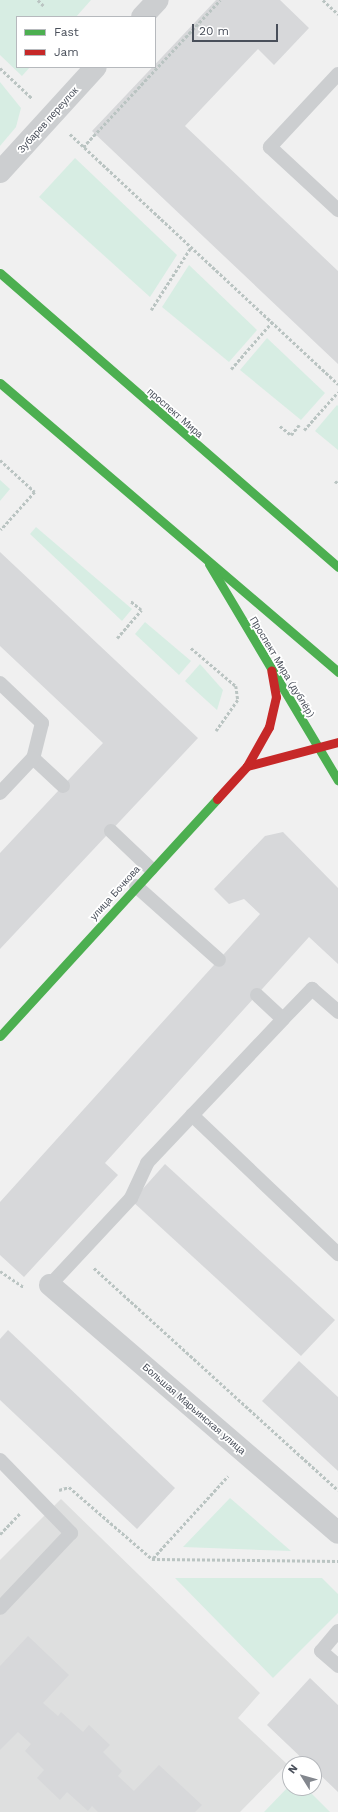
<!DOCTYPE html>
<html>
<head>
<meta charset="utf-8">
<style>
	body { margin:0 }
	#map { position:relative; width:338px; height:1812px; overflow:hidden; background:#f0f0f0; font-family:"Work Sans",sans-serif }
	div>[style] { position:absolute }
	.education>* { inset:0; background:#dedfdf }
	.green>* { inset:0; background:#d7ede3 }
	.building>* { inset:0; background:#d7d8da }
	.path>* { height:2.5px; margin-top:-1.25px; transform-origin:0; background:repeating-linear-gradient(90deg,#bac4c2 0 3px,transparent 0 5px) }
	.lane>* { height:14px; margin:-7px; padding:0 7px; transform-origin:7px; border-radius:7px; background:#ccced0 }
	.street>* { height:22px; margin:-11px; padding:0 11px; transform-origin:11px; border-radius:11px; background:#ccced0 }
	.fast>* { height:9px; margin:-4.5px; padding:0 4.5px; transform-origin:4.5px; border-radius:4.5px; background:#4caf50 }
	.jam>* { height:9px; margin:-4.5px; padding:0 4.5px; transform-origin:4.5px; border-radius:4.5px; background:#c62828 }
	span { translate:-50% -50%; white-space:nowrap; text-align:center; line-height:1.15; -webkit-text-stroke:3.5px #fff; paint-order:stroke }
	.street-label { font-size:10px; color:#494f5a }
	.legend { position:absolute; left:16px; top:16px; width:140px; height:52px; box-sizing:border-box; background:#fff; border:1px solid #b6b9bd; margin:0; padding:5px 7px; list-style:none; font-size:12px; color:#494f5a }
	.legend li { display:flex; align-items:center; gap:8px; height:20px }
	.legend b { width:20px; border:1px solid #b6b9bd }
	.north { position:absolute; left:282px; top:1756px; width:40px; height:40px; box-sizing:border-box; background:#fff; border:1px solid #b6b9bd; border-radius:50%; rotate:307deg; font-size:11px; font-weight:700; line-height:16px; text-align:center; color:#494f5a }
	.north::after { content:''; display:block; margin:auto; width:14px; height:18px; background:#83878e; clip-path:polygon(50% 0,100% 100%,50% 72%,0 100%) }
	.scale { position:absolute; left:192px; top:24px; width:86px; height:18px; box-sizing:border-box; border:2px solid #494f5a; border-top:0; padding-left:5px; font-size:12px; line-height:14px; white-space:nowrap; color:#494f5a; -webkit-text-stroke:3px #fff; paint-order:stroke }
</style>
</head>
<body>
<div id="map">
	<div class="education">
		<div style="clip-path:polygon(61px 1499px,260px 1693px,238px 1718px,287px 1764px,240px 1812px,0 1812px,0 1560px)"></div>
	</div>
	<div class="green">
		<div style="clip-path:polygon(0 0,91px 0,76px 17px,17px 17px,17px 67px,30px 67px,22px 76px,0 55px)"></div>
		<div style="clip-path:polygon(0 82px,21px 108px,16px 127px,0 146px)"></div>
		<div style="clip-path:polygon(75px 158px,177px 255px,150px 297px,39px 197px)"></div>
		<div style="clip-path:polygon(189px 265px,257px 330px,229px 362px,162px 307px)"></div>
		<div style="clip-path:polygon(267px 338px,325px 393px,301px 420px,240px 370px)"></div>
		<div style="clip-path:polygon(337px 405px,338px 406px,338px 450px,315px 431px)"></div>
		<div style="clip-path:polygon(0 480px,10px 489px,0 501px)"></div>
		<div style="clip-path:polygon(36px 527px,132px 609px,122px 621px,30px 534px)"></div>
		<div style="clip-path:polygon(145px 622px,191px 661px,179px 675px,135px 634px)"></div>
		<div style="clip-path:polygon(200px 664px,223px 690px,217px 710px,185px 681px)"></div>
		<div style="clip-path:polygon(230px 1498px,291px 1551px,183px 1547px)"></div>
		<div style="clip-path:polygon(175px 1578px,322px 1578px,338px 1594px,338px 1613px,273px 1678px)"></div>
		<div style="clip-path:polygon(290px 1785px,290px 1788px,306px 1788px,330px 1812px,264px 1812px)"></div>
	</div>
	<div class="building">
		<div style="clip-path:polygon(216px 0,280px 0,309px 28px,274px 65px,258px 49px,185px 126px,338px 271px,338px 364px,92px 131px)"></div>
		<div style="clip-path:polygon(0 552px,198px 738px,0 949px,0 853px,103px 743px,0 646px)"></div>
		<div style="clip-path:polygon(283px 832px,338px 888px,338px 964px,309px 937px,105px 1163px,118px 1175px,24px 1277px,0 1255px,0 1202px,260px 914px,244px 899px,229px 904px,214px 889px,265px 836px)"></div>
		<div style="clip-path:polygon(165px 1164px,335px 1320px,301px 1356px,132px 1201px)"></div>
		<div style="clip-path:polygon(8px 1330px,175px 1488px,137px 1529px,0 1400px,0 1339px)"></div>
		<div style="clip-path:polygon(299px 1361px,338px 1397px,338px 1471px,262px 1401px)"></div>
		<div style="clip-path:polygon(28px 1636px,69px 1675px,43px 1703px,58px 1716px,61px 1712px,83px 1732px,89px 1725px,110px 1745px,103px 1752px,122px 1771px,118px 1776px,134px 1791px,159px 1765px,202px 1805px,195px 1812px,98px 1812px,92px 1806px,88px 1811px,67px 1792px,60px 1800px,37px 1778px,44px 1770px,25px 1751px,31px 1744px,18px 1732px,0 1750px,0 1666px)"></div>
		<div style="clip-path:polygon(310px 1678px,338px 1705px,338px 1792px,314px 1769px,314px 1764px,308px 1764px,267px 1725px)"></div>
	</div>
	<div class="path">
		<div style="left:38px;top:0;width:8px;rotate:45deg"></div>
		<div style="left:323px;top:0;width:21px;rotate:43deg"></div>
		<div style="left:0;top:68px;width:44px;rotate:43.2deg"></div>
		<div style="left:70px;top:134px;width:367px;rotate:43deg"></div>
		<div style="left:83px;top:147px;width:201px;rotate:-47deg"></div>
		<div style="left:151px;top:310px;width:75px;rotate:-57.6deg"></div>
		<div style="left:231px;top:369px;width:62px;rotate:-48.9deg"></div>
		<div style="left:280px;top:426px;width:14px;rotate:39deg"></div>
		<div style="left:291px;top:435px;width:13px;rotate:-51deg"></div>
		<div style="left:304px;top:430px;width:51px;rotate:-48.2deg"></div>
		<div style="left:0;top:460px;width:47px;rotate:42.4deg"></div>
		<div style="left:35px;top:492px;width:51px;rotate:131.8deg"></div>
		<div style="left:335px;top:481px;width:4px;rotate:34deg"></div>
		<div style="left:117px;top:638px;width:37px;rotate:-49deg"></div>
		<div style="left:141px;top:610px;width:14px;rotate:-141deg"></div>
		<div style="left:191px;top:648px;width:59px;rotate:40.2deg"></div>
		<div style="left:236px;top:686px;width:14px;rotate:82deg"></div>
		<div style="left:238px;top:700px;width:38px;rotate:125deg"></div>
		<div style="left:94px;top:1268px;width:330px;rotate:42.3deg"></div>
		<div style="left:0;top:1271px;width:29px;rotate:34deg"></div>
		<div style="left:59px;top:1490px;width:10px;rotate:-17deg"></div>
		<div style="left:69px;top:1487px;width:110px;rotate:40.9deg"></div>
		<div style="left:152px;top:1559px;width:186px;rotate:0.6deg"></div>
		<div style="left:0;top:1534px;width:29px;rotate:-46deg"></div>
		<div style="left:153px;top:1558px;width:111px;rotate:-47.6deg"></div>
	</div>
	<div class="lane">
		<div style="left:338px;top:74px;width:100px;rotate:133deg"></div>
		<div style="left:270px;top:147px;width:93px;rotate:42.8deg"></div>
		<div style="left:0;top:683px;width:58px;rotate:43.6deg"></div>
		<div style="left:42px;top:723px;width:36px;rotate:104deg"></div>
		<div style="left:33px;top:758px;width:41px;rotate:43deg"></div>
		<div style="left:0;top:793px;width:48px;rotate:-46.7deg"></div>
		<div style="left:111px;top:831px;width:55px;rotate:43.5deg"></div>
		<div style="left:136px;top:886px;width:111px;rotate:41.7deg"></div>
		<div style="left:257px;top:995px;width:35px;rotate:43deg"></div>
		<div style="left:283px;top:1019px;width:42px;rotate:-46deg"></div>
		<div style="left:312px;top:989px;width:35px;rotate:41deg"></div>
		<div style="left:192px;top:1115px;width:202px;rotate:43.6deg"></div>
		<div style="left:50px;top:1285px;width:119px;rotate:-47deg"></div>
		<div style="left:131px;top:1198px;width:38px;rotate:-65deg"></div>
		<div style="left:147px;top:1163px;width:198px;rotate:-46.6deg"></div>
		<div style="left:0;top:1460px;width:102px;rotate:45.8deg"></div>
		<div style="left:71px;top:1533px;width:103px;rotate:133.4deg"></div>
		<div style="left:338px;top:1631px;width:26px;rotate:130deg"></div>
		<div style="left:321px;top:1651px;width:23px;rotate:41deg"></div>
	</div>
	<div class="street">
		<div style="left:142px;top:17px;width:23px;rotate:-47deg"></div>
		<div style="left:0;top:172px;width:142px;rotate:-47.6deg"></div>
		<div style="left:50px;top:1285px;width:380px;rotate:40.7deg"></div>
	</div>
	<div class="fast">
		<div style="left:0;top:273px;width:448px;rotate:41deg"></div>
		<div style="left:0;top:383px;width:445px;rotate:40.5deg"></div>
		<div style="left:209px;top:564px;width:252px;rotate:59.2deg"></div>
		<div style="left:0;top:1036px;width:321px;rotate:-47.5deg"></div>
	</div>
	<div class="jam">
		<div style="left:247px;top:766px;width:94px;rotate:-14.8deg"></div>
		<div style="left:217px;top:799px;width:45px;rotate:-47.7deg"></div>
		<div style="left:247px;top:766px;width:45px;rotate:-60.6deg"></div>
		<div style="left:269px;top:727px;width:31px;rotate:-77deg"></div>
		<div style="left:276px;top:697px;width:27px;rotate:-100deg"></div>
	</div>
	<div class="street-label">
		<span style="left:48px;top:120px;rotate:-48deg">Зубарев переулок</span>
		<span style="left:175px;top:413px;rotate:41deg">проспект Мира</span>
		<span style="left:282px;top:667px;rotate:59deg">Проспект Мира (дублёр)</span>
		<span style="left:115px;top:893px;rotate:-48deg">улица Бочкова</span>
		<span style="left:194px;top:1409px;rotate:41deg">Большая Марьинская улица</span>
	</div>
	<ul class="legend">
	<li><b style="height:5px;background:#4caf50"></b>Fast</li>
	<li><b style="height:5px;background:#c62828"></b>Jam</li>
	</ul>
	<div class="north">N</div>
	<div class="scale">20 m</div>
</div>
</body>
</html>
